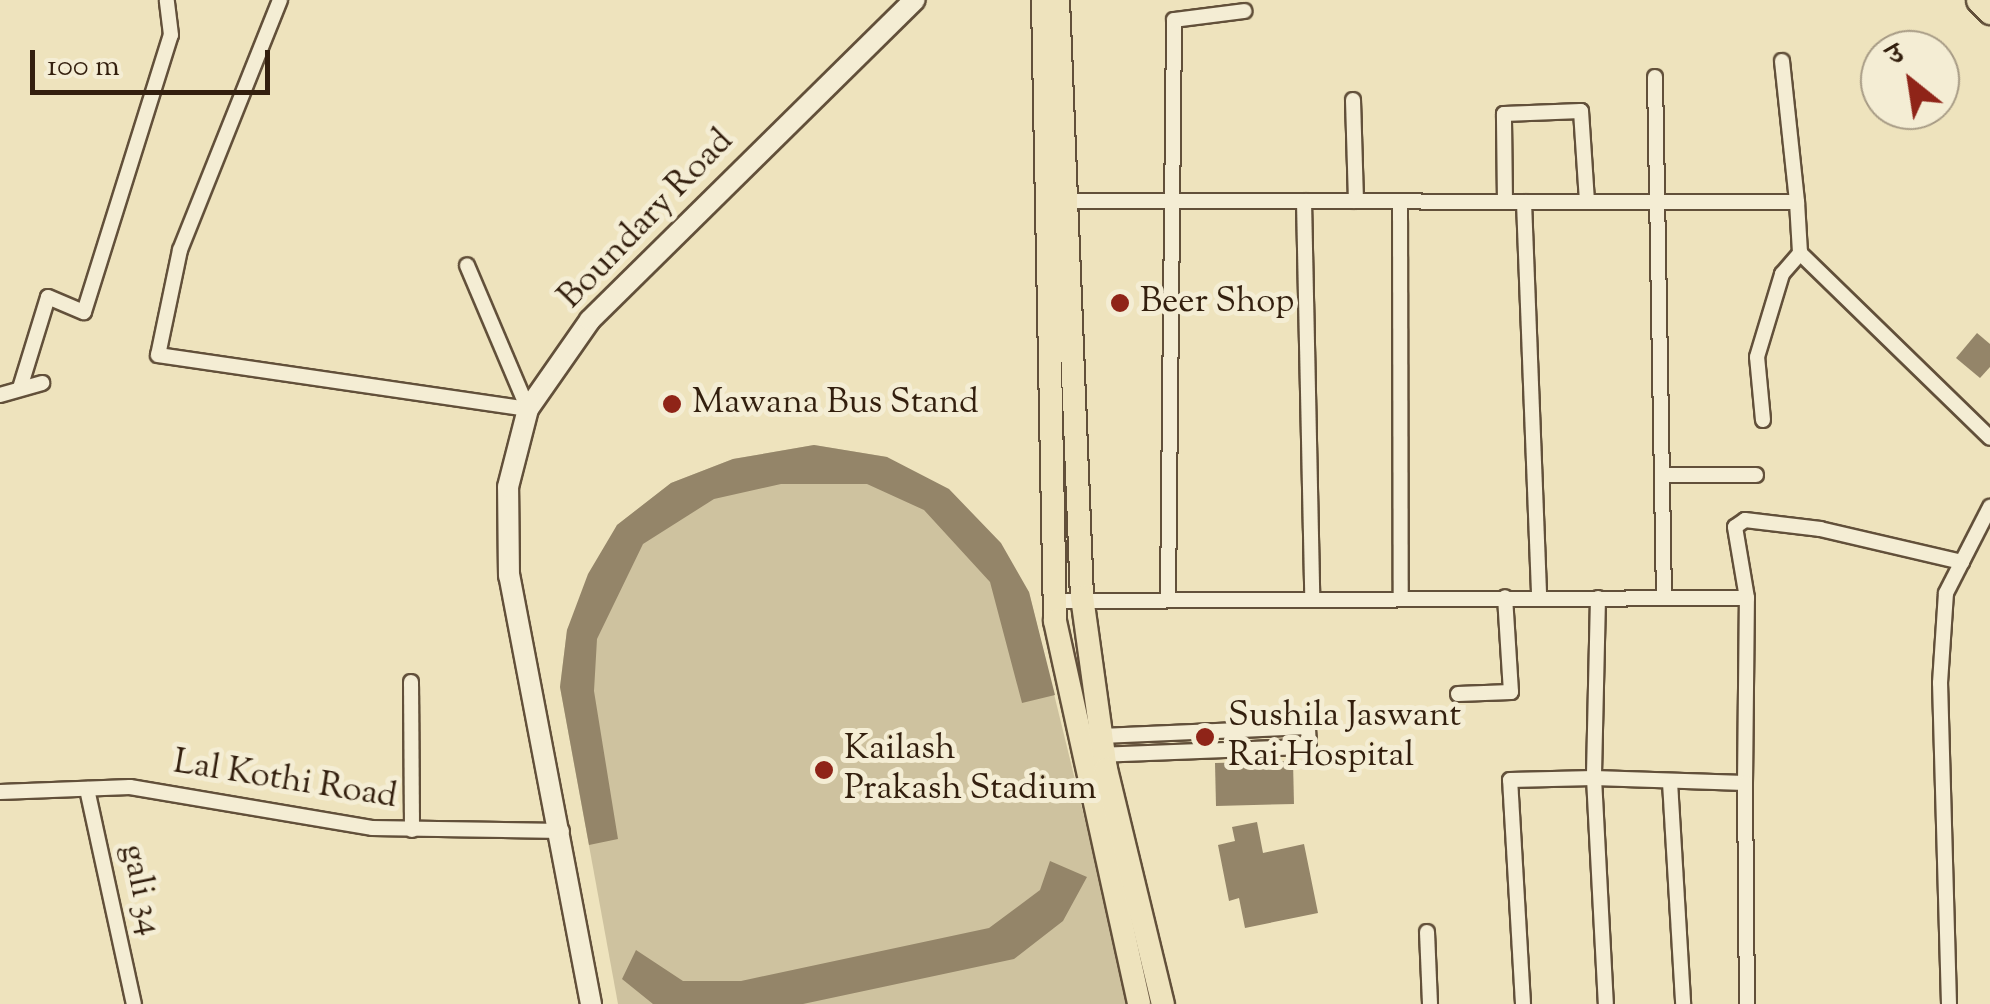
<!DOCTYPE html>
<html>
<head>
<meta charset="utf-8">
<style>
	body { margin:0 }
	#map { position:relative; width:1990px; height:1004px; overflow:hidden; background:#eee3bd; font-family:"Sorts Mill Goudy","Noto Serif Devanagari",serif }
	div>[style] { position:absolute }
	.green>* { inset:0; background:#cec29f }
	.building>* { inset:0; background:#948569 }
	.roads { filter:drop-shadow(2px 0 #62503a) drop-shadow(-2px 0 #62503a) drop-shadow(0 2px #62503a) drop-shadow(0 -2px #62503a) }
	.street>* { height:14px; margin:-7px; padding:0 7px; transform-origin:7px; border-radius:7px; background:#f4edd4 }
	.secondary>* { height:20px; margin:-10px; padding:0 10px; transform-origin:10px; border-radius:10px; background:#f4edd4 }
	.primary>* { height:22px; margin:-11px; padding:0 11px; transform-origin:11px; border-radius:11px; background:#eee3bd }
	.highway>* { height:25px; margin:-12.5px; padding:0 12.5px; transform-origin:12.5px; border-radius:12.5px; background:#eee3bd }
	.dots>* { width:28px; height:28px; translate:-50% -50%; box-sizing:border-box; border:5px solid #f4edd4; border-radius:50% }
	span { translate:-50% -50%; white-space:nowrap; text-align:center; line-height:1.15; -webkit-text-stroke:10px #f4edd4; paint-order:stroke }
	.street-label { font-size:35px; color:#331f0e }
	.poi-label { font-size:35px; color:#331f0e }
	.left { translate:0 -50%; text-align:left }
	.north { position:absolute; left:1860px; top:30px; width:100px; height:100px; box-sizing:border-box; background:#f4edd4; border:2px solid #a79b85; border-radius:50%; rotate:330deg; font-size:28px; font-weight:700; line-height:40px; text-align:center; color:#331f0e }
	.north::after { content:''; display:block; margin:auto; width:35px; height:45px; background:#8f2418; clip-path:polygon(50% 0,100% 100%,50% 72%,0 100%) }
	.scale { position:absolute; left:30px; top:50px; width:240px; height:45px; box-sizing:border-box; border:5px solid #331f0e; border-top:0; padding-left:12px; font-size:30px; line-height:35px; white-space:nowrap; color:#331f0e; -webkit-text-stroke:8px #f4edd4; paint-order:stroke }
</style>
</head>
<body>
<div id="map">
	<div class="green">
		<div style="clip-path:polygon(814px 445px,887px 457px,1029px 592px,1130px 1004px,618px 1004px,560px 687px,567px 630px,617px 525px,671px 483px,733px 459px)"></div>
	</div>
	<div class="building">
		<div style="clip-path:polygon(1977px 333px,1990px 344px,1990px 367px,1980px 378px,1956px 358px)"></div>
		<div style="clip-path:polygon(814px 445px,887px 457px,949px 489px,1001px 543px,1029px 592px,1055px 695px,1022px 703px,990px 582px,924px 510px,867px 484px,781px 484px,714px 499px,643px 544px,597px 639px,594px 691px,618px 839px,589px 845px,560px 687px,567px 630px,588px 574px,617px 525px,671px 483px,733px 459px)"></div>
		<div style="clip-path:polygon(1293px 761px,1294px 804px,1216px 806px,1215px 763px)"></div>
		<div style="clip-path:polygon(1257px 822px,1263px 853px,1304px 844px,1318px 913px,1245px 928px,1239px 898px,1229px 901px,1218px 845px,1235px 841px,1232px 827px)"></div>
		<div style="clip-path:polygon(1050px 861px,1087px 877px,1063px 921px,1014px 959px,803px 1004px,653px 1004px,622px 979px,636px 950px,683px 981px,741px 981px,989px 928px,1040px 890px)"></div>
	</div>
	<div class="roads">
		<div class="street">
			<div style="left:280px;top:0;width:269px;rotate:111.8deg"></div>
			<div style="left:180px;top:250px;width:107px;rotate:101.8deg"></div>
			<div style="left:158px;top:355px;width:374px;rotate:8.3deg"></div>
			<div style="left:528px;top:409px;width:156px;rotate:-113deg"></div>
			<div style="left:1782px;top:61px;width:142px;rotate:83.9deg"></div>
			<div style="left:1655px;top:77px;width:521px;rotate:89.01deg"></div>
			<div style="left:1353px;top:100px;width:101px;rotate:88.3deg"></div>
			<div style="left:1061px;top:201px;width:736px;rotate:0.08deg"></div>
			<div style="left:1797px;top:202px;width:51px;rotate:86.6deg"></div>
			<div style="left:1800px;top:253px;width:265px;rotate:44.2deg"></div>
			<div style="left:1304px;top:201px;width:397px;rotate:88.8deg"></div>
			<div style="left:1400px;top:201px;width:396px;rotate:89.9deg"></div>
			<div style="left:1505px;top:202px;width:88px;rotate:-90.7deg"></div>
			<div style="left:1504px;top:114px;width:77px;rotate:-2.2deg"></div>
			<div style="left:1581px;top:111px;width:91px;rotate:86.2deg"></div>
			<div style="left:1524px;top:202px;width:396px;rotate:87.8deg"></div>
			<div style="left:20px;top:388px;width:95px;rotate:-72.9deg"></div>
			<div style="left:48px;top:297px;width:39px;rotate:23deg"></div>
			<div style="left:84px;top:312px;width:290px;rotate:-72.6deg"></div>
			<div style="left:171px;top:35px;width:35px;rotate:-97deg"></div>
			<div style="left:0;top:395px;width:44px;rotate:-15.9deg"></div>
			<div style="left:1763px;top:420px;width:63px;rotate:-95.4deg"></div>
			<div style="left:1757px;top:357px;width:87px;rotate:-73.2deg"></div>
			<div style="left:1782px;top:274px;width:28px;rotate:-49deg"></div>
			<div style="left:1663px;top:475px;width:93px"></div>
			<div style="left:1168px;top:597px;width:577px;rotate:-89.4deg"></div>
			<div style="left:1174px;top:20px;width:71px;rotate:-7.3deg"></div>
			<div style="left:1598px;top:598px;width:180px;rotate:91.3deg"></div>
			<div style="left:1594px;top:778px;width:226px;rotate:87deg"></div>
			<div style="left:1054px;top:601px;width:693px;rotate:-0.25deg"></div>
			<div style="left:411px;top:682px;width:148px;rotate:89.6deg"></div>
			<div style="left:1458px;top:694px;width:53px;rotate:-2.2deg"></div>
			<div style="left:1511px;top:692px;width:95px;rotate:-93.6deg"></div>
			<div style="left:1097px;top:755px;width:212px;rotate:-2.2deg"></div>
			<div style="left:1309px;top:747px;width:20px;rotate:-93deg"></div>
			<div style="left:1308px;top:727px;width:207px;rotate:177.5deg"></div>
			<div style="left:1670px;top:782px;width:222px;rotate:86.6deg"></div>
			<div style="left:1745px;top:783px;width:185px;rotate:-89.4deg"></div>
			<div style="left:1747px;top:598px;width:72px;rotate:-99.6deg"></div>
			<div style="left:1735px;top:527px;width:12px;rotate:-35deg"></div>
			<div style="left:1745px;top:520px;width:76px;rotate:6.8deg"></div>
			<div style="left:1820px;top:529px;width:146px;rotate:13.1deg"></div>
			<div style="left:87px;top:789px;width:220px;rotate:77.7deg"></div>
			<div style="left:0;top:792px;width:130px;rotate:-2.2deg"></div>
			<div style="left:130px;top:787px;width:245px;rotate:9.6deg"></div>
			<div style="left:372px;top:828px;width:190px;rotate:0.9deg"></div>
			<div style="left:1427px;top:932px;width:72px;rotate:87.6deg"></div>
			<div style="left:1523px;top:1004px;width:224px;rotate:-93.3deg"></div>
			<div style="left:1510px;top:780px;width:84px;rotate:-1.4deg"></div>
			<div style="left:1594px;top:778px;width:151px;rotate:1.9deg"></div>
			<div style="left:1745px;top:783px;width:221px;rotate:89.5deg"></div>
			<div style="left:1949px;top:1004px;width:321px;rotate:-91.6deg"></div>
			<div style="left:1940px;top:683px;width:90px;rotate:-86.2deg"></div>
			<div style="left:1946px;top:593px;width:97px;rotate:-62.9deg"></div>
		</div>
		<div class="secondary">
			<div style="left:591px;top:1004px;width:436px;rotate:-100.8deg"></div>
			<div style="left:509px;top:576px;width:89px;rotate:-90.6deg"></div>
			<div style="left:508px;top:487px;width:81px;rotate:-75.6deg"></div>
			<div style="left:528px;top:409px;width:108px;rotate:-55.1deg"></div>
			<div style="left:590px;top:320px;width:456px;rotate:-44.6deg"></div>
		</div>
		<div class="primary">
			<div style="left:1043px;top:0;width:621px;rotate:88.89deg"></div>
			<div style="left:1055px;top:621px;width:392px;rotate:77.6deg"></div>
			<div style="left:1058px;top:0;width:597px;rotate:87.7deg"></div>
			<div style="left:1082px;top:597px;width:174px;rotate:82.1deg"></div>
			<div style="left:1106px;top:769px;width:242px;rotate:76.4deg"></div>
		</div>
		<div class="highway">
			<div style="left:1979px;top:0;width:16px;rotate:45deg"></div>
		</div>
	</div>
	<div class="dots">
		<div style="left:1120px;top:303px;background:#8f2418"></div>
		<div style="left:672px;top:404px;background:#8f2418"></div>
		<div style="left:1205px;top:737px;background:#8f2418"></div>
		<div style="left:824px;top:770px;background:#8f2418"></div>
	</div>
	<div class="street-label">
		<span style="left:647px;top:220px;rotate:-46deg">Boundary Road</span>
		<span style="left:285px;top:781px;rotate:9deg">Lal Kothi Road</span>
		<span style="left:140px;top:890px;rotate:78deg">gali 34</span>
	</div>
	<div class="poi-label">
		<span class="left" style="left:1140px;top:303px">Beer Shop</span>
		<span class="left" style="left:692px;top:404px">Mawana Bus Stand</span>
		<span class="left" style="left:1228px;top:737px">Sushila Jaswant<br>Rai Hospital</span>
		<span class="left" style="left:844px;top:770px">Kailash<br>Prakash Stadium</span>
	</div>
	<div class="north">उ</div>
	<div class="scale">100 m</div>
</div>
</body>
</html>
